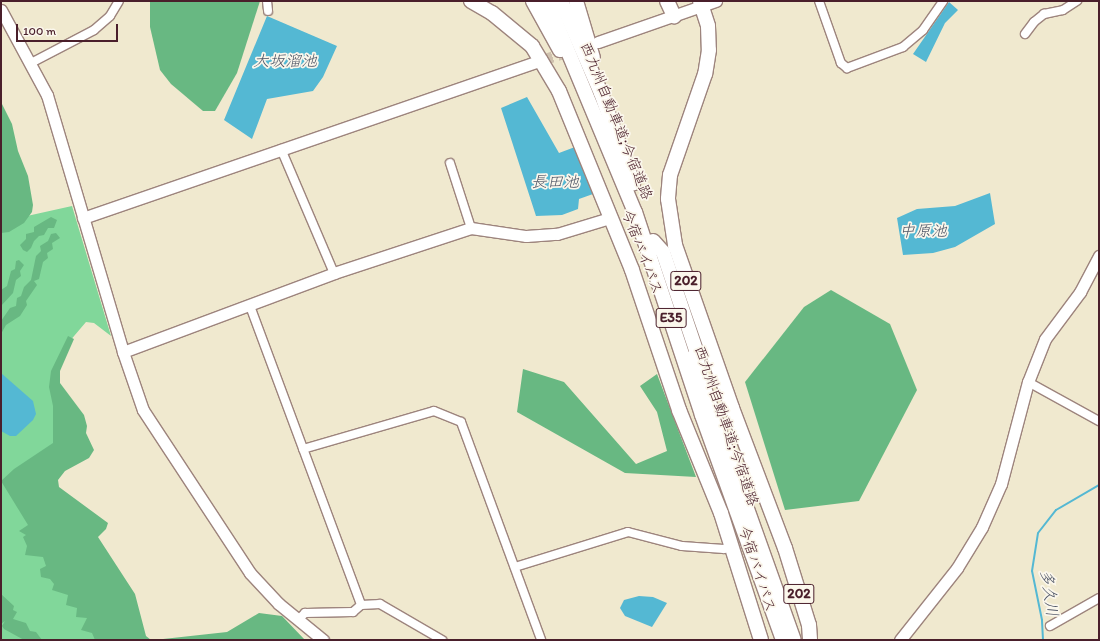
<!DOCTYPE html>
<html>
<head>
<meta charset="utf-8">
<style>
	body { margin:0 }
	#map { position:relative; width:1100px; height:641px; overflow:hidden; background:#f0e9cf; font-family:Itim,"Klee One",sans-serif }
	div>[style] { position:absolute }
	.green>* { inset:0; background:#81d79a }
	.forest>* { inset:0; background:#68b882 }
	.water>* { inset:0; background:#54b8d3 }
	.stream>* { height:2px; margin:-1px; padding:0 1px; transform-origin:1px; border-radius:1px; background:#54b8d3 }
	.secondary-tunnel>* { height:11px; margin-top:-5.5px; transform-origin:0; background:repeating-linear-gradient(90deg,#cfc1ae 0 11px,transparent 0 16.5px) }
	.roads { filter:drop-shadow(1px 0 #9d847d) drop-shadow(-1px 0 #9d847d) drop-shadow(0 1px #9d847d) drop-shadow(0 -1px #9d847d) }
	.street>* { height:8px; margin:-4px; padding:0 4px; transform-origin:4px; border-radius:4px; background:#fff }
	.secondary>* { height:11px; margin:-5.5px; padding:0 5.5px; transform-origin:5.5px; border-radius:5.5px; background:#fff }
	.highway>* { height:14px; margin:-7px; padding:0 7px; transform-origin:7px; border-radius:7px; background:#fff }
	span { translate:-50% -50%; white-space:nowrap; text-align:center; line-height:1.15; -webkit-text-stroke:3.5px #fbf7ec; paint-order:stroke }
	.shield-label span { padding:1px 3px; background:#fbf7ec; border:1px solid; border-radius:3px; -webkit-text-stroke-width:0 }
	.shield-label { font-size:14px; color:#4a1f2b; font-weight:700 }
	.street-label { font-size:15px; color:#4a1f2b }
	.water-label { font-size:16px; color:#4e5566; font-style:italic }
	.frame { position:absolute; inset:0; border:2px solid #4a1f2b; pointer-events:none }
	.scale { position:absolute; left:16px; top:24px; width:102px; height:18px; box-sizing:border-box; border:2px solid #4a1f2b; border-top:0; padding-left:5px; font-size:12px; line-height:14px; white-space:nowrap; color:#4a1f2b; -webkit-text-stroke:3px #fbf7ec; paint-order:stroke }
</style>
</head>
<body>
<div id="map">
	<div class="green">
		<div style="clip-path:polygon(1px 155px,27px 216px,72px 206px,111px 336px,94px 323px,86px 322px,63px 349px,53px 382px,82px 444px,34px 486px,136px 640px,1px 640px)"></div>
	</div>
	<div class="forest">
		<div style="clip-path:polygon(150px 1px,260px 1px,237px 73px,215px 111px,203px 111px,171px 84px,160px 70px,150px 27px)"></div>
		<div style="clip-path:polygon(1px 102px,12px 124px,18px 151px,28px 176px,33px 205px,32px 212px,24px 223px,9px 232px,1px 233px)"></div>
		<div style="clip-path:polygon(51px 217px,57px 220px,54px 228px,48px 228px,44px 235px,39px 236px,34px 241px,31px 248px,27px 252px,23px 250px,20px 245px,26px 239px,26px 234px,34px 232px,34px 227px)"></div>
		<div style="clip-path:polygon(56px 233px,60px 238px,52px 243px,53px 249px,47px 253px,48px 258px,43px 262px,39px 279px,34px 281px,37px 285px,26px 301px,27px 305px,20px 316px,6px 325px,1px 334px,1px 321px,10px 308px,16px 306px,17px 298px,21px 296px,24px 287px,31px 280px,36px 256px,41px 251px,40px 246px,48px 241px,51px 234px)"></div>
		<div style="clip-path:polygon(19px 260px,24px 265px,20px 271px,21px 276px,16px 280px,13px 293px,1px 306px,1px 290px,7px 286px,11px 271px,15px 269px,16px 261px)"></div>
		<div style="clip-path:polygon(831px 290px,890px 324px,917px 390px,859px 501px,785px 510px,745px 382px,804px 307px)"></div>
		<div style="clip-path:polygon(68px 336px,74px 339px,60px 371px,60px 383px,84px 415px,87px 426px,86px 433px,94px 450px,89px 458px,65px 471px,58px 480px,59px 487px,108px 523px,106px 529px,98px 537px,135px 594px,146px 636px,151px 640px,95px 640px,92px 633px,81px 630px,87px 618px,76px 617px,77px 608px,66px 605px,68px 595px,52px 590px,54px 584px,50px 579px,41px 577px,40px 569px,46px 566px,43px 557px,25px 555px,27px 546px,23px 537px,26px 535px,19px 531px,28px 525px,1px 481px,14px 469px,53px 443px,53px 406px,49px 387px,51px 371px)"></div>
		<div style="clip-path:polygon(523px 369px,564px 382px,636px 464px,667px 451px,657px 412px,640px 386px,657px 374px,696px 477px,625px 473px,517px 412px)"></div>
		<div style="clip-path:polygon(1px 594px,14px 606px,13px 610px,17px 612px,13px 619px,26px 623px,30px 631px,36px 632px,42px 640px,24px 640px,4px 629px,2px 626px,5px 621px,1px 624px)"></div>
		<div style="clip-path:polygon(259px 613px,282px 616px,305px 640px,154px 640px,227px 632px)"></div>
	</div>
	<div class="water">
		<div style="clip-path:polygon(949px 2px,958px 10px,945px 23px,926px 62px,913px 54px)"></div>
		<div style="clip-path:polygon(267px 16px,337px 46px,323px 77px,313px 91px,267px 99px,252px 139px,224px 120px)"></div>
		<div style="clip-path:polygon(527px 97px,559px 153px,575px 147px,593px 194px,579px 199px,578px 209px,562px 215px,536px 216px,501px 108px)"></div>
		<div style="clip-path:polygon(990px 193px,995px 224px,955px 247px,933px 253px,903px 255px,897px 218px,917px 209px,955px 206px)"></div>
		<div style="clip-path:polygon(1px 373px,33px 401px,36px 414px,33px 420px,16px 436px,10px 436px,1px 431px)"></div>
		<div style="clip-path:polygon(639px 596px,653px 597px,667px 603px,652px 627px,625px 616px,620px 608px,624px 600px)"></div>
	</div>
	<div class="stream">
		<div style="left:1043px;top:640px;width:20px;rotate:-93deg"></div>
		<div style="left:1042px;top:620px;width:50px;rotate:-101.5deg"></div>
		<div style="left:1032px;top:571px;width:38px;rotate:-81deg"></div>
		<div style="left:1038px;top:533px;width:29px;rotate:-52deg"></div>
		<div style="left:1056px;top:510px;width:50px;rotate:-30.2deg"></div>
	</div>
	<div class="secondary-tunnel">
		<div style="left:542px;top:60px;width:29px;rotate:-18deg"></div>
	</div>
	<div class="roads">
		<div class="street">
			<div style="left:267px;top:1px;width:10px;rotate:84deg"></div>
			<div style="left:819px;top:1px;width:66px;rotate:70.5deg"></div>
			<div style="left:841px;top:63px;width:8px;rotate:40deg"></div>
			<div style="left:847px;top:68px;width:60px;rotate:-20.6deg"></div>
			<div style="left:903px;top:47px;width:26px;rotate:-40deg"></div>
			<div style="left:923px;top:30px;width:35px;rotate:-55deg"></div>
			<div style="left:1025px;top:34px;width:15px;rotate:-53deg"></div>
			<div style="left:1034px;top:22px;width:13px;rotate:-39deg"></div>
			<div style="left:1044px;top:14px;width:19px;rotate:-12deg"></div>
			<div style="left:1063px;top:10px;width:17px;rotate:-33deg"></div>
			<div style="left:31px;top:63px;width:71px;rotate:-27.6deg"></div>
			<div style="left:94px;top:30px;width:21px;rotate:-41deg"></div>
			<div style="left:110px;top:16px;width:17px;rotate:-59deg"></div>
			<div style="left:281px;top:149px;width:135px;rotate:66.9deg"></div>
			<div style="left:450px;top:163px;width:68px;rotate:72.1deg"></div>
			<div style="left:250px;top:306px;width:319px;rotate:69.6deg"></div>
			<div style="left:1028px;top:382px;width:81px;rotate:28.8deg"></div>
			<div style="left:303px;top:449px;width:136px;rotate:-16.2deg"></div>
			<div style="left:434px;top:411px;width:29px;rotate:22deg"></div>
			<div style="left:461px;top:422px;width:232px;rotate:69.8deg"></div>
			<div style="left:515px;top:567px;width:118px;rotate:-17.2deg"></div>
			<div style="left:628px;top:532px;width:56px;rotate:14.5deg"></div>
			<div style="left:682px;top:546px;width:42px;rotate:4.1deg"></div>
			<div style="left:724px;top:549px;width:9px;rotate:-27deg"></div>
			<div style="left:298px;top:620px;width:10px;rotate:-45deg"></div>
			<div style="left:305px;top:613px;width:48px;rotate:-1.2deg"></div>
			<div style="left:353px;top:612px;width:11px;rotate:-41deg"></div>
			<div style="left:361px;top:605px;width:19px;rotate:-3deg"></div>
			<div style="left:380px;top:604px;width:72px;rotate:30.1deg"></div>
			<div style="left:1050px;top:626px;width:56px;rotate:-29.7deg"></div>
		</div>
		<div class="secondary">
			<div style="left:1px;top:10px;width:97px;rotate:61.6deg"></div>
			<div style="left:47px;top:95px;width:268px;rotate:73.5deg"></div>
			<div style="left:123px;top:352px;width:61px;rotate:71deg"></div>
			<div style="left:143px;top:410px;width:195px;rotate:56.7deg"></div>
			<div style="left:250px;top:573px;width:42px;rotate:46.9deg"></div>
			<div style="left:279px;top:604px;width:57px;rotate:39.3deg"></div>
			<div style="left:598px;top:42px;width:125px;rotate:-19.2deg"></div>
			<div style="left:83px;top:218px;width:485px;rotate:-19deg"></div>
			<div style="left:123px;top:352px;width:225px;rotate:-20.5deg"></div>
			<div style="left:334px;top:273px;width:144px;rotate:-18.2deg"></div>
			<div style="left:471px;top:228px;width:56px;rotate:8.3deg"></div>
			<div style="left:526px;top:236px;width:31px;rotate:-4deg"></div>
			<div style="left:557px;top:234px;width:55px;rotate:-16.8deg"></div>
			<div style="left:900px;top:640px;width:92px;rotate:-51.6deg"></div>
			<div style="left:957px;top:568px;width:48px;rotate:-58.6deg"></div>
			<div style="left:982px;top:527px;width:47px;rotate:-66.2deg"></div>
			<div style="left:1001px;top:484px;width:106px;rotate:-75.2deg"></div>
			<div style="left:1028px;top:382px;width:46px;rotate:-68.4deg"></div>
			<div style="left:1045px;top:339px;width:59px;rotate:-53.3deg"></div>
			<div style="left:1080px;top:292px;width:41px;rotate:-62.2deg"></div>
		</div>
		<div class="highway">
			<div style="left:471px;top:1px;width:24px;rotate:30deg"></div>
			<div style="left:492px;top:13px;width:52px;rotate:39.5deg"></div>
			<div style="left:532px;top:46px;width:52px;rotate:59deg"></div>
			<div style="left:559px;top:91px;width:193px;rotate:67.8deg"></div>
			<div style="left:632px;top:270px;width:148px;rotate:71.4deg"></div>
			<div style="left:679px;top:410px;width:111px;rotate:67.8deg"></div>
			<div style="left:721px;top:513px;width:133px;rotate:72.5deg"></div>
			<div style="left:533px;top:1px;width:56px;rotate:61.1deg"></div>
			<div style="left:547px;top:1px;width:229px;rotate:67.4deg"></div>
			<div style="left:635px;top:212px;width:214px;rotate:71.7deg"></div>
			<div style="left:702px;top:415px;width:239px;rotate:70.2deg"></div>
			<div style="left:561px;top:1px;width:100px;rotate:66.5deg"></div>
			<div style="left:601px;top:93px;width:96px;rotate:70.4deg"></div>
			<div style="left:576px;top:1px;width:59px;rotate:73.4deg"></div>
			<div style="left:667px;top:1px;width:17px;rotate:65deg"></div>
			<div style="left:700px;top:1px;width:26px;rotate:72deg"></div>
			<div style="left:708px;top:26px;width:24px;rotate:88deg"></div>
			<div style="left:709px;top:50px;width:24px;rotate:99deg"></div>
			<div style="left:705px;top:74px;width:107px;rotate:109.1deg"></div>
			<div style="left:670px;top:175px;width:24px;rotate:95deg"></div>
			<div style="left:668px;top:199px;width:47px;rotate:81.3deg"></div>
			<div style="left:675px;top:245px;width:173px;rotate:70.7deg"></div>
			<div style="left:732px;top:408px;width:150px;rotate:69.3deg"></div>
			<div style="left:785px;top:548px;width:81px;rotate:72.7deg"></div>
			<div style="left:809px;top:625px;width:15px;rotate:86deg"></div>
			<div style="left:653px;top:241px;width:15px;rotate:48deg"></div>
			<div style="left:663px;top:252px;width:103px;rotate:71.4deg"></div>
			<div style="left:696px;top:350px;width:15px;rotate:82deg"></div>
			<div style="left:693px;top:357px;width:300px;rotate:70.4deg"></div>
		</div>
	</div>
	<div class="shield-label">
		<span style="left:686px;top:281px">202</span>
		<span style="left:671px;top:318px">E35</span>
		<span style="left:799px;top:594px">202</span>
	</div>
	<div class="street-label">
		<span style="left:616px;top:121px;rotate:68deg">西九州自動車道;今宿道路</span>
		<span style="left:642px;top:252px;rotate:69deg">今宿バイパス</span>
		<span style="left:726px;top:426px;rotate:71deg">西九州自動車道;今宿道路</span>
		<span style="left:757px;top:569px;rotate:72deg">今宿バイパス</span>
	</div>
	<div class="water-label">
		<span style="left:285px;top:61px">大坂溜池</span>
		<span style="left:555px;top:182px">長田池</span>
		<span style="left:923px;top:231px">中原池</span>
		<span style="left:1049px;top:593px;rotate:82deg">多久川</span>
	</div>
	<div class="frame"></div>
	<div class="scale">100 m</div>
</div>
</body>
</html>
